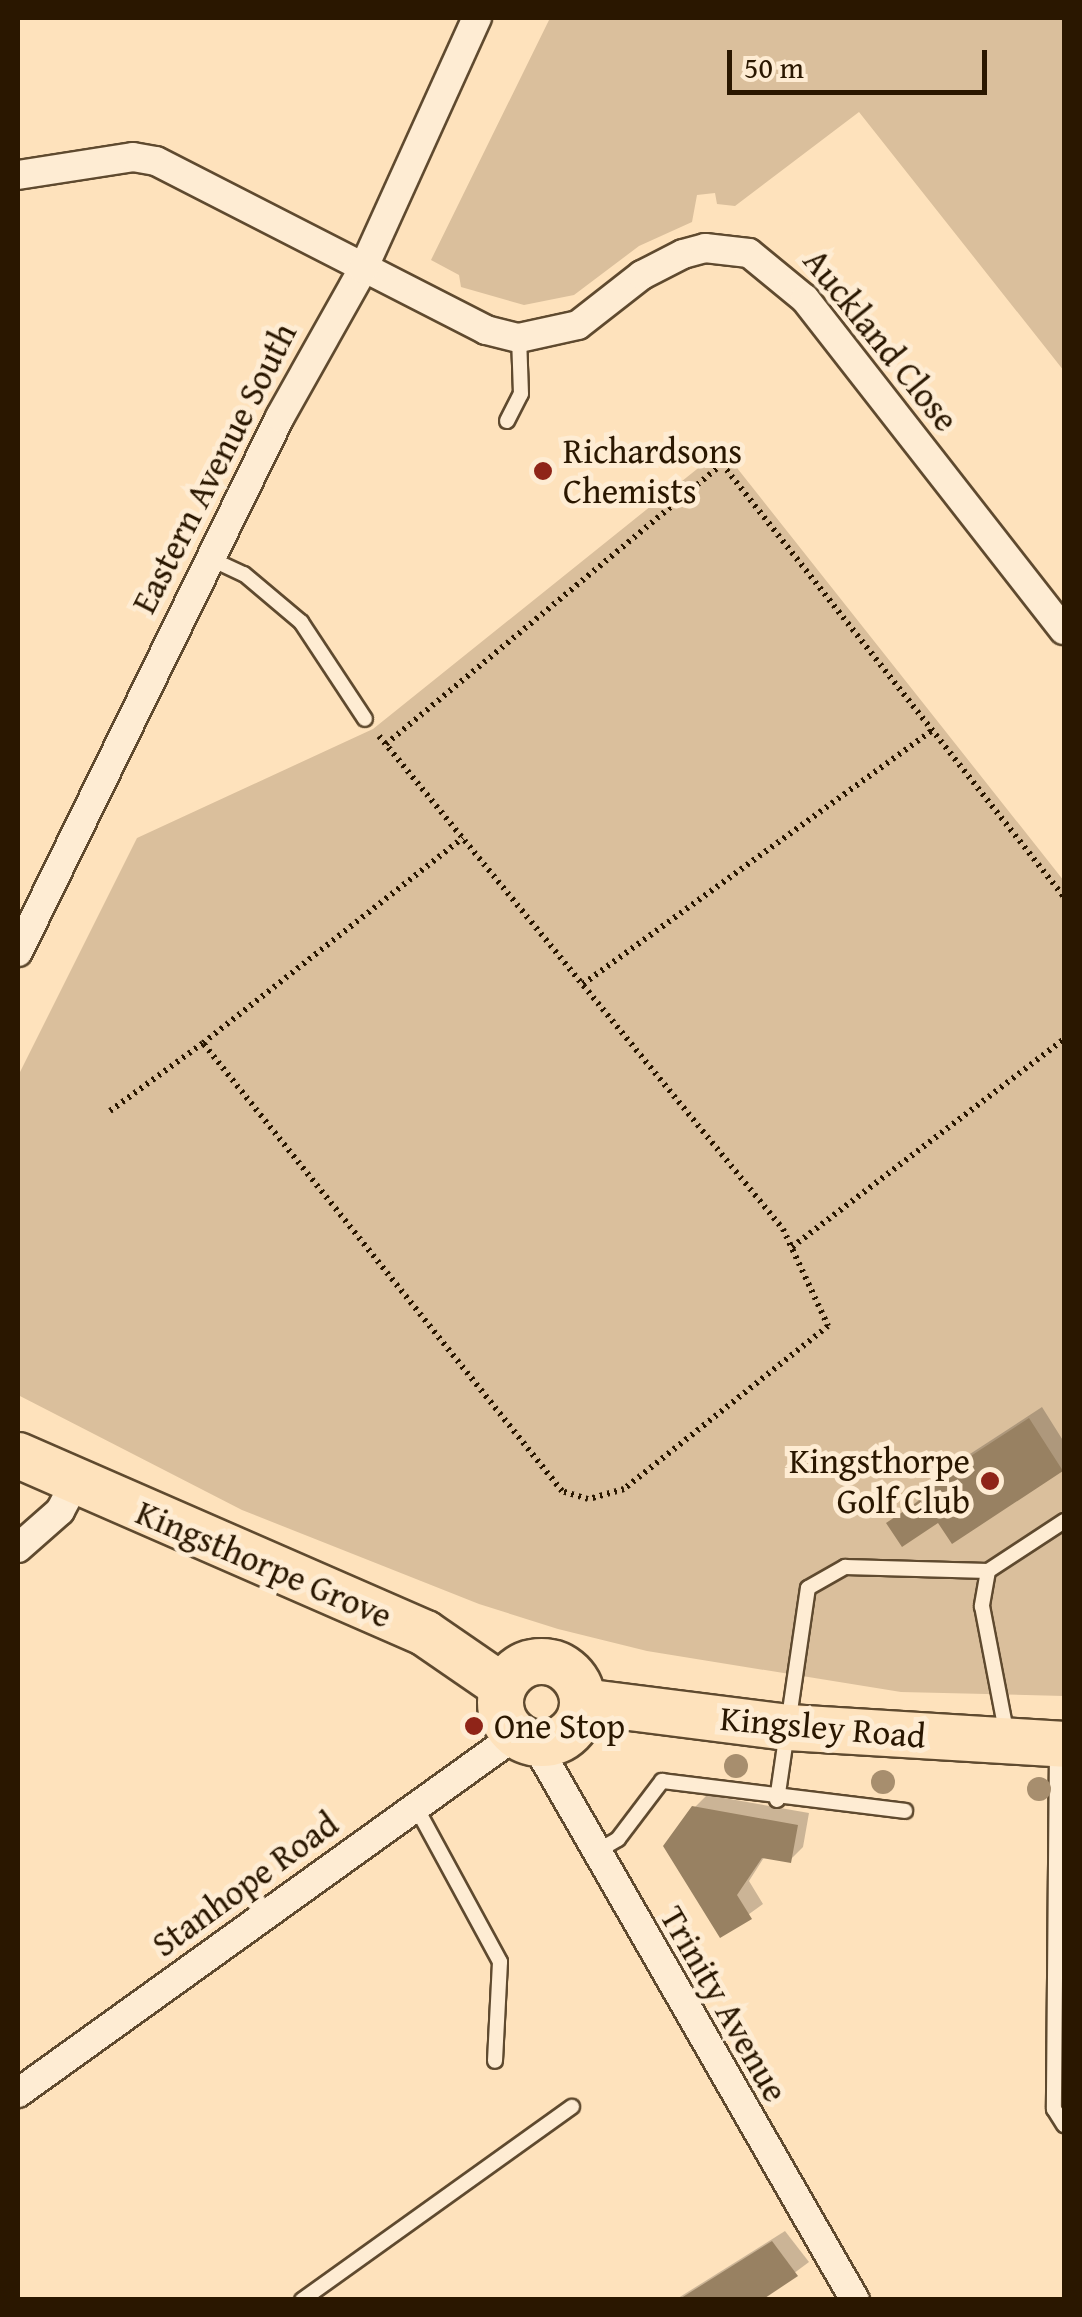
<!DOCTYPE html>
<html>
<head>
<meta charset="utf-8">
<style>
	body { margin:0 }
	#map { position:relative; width:1082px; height:2317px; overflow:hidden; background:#fee2bc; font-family:"Gentium Book Plus",serif }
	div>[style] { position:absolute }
	.green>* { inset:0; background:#dabf9c }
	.shadow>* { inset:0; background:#0003 }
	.building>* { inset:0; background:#988162 }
	.path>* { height:6px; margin-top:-3px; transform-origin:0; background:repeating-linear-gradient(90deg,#2a1700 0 2.5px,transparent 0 7.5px) }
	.roads { filter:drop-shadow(2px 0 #5f4a2f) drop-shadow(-2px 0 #5f4a2f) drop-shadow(0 2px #5f4a2f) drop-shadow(0 -2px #5f4a2f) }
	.lane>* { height:14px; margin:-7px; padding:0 7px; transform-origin:7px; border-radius:7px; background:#feecd3 }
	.street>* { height:28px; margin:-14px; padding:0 14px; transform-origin:14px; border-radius:14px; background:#feecd3 }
	.primary>* { height:45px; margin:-22.5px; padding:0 22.5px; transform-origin:22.5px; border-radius:22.5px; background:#fee2bc }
	.primary>.ring { margin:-22.5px; padding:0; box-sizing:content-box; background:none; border:45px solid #fee2bc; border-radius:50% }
	.trees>* { width:24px; height:24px; margin:-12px; border-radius:50%; background:#a78e6e }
	.dots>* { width:28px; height:28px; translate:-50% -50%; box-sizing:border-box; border:5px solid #feecd3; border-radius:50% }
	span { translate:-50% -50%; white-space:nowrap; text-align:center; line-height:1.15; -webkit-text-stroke:10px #feecd3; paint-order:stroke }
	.street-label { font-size:35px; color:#2a1700 }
	.poi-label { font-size:35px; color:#2a1700 }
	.left { translate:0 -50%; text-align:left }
	.right { translate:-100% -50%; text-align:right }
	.frame { position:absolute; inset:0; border:20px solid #2a1700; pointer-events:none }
	.scale { position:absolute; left:727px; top:50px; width:260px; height:45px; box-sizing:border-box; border:5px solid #2a1700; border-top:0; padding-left:12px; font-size:30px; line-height:35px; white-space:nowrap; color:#2a1700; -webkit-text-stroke:8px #feecd3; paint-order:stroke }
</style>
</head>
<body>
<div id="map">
	<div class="green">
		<div style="clip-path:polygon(550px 18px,1064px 18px,1064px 371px,859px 112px,735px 206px,717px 204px,715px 193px,697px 195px,692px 222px,639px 246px,574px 295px,524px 305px,461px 287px,459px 275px,431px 260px)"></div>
		<div style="clip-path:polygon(722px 449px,1064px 881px,1064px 1696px,901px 1692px,647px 1651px,558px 1629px,479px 1604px,242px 1510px,18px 1395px,18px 1076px,137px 838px,373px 729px)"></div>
	</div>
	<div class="shadow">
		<div style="clip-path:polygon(1042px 1407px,1064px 1442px,1062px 1469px,939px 1520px,890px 1523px,924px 1496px,921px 1491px,933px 1478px)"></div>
		<div style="clip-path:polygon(707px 1795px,809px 1813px,803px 1847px,790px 1860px,765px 1856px,749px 1881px,763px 1904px,720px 1935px,694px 1808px)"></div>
		<div style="clip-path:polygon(785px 2231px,809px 2262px,758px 2300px,675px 2300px)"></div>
	</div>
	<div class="building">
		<div style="clip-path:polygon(1029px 1418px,1063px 1471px,952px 1544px,938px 1523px,902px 1547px,886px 1523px,922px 1499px,917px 1491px)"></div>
		<div style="clip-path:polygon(692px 1806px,798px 1825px,791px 1863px,762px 1858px,737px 1895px,752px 1919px,720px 1938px,663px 1846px)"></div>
		<div style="clip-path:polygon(772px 2241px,798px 2276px,762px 2300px,678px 2300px)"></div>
	</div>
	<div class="path">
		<div style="left:379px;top:736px;width:637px;rotate:50.67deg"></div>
		<div style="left:783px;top:1229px;width:107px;rotate:65.1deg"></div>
		<div style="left:828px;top:1326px;width:261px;rotate:141.4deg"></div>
		<div style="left:624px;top:1489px;width:37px;rotate:164deg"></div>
		<div style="left:588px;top:1499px;width:27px;rotate:-163deg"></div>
		<div style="left:562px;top:1491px;width:574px;rotate:-128.71deg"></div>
		<div style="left:203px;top:1043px;width:331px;rotate:-38.3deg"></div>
		<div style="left:386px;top:744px;width:437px;rotate:-39.8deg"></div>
		<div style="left:722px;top:464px;width:552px;rotate:51.7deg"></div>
		<div style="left:583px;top:984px;width:432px;rotate:-36deg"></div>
		<div style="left:110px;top:1111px;width:115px;rotate:-36.2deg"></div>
		<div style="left:792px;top:1247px;width:342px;rotate:-37.4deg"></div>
	</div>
	<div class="roads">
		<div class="lane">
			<div style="left:507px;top:421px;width:30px;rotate:-63deg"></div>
			<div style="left:521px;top:394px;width:56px;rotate:-92deg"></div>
			<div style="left:209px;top:558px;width:38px;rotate:25deg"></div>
			<div style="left:244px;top:574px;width:75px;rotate:40.1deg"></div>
			<div style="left:301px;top:622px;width:116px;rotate:56.6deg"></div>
			<div style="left:988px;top:1571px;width:36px;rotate:100deg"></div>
			<div style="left:982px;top:1606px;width:132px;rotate:79.1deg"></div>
			<div style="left:1057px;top:1749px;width:360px;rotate:90.5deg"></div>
			<div style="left:1054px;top:2109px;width:19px;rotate:58deg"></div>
			<div style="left:777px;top:1800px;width:214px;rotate:-81.7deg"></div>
			<div style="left:808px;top:1588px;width:43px;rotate:-29.6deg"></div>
			<div style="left:845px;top:1567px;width:143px;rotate:1.6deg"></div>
			<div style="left:988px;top:1571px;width:91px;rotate:-33.3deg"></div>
			<div style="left:416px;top:1807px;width:176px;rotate:61.5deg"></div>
			<div style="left:500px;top:1962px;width:99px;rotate:92.9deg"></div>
			<div style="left:594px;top:1853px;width:28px;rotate:-30deg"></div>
			<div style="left:618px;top:1839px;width:73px;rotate:-52.8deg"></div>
			<div style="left:662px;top:1781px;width:245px;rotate:7deg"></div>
			<div style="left:302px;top:2300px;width:332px;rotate:-35.6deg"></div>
		</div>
		<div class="street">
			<div style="left:18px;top:175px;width:116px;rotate:-8.9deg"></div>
			<div style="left:133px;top:157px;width:23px;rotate:10deg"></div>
			<div style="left:156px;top:161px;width:371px;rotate:27.1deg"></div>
			<div style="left:486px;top:330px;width:34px;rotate:14deg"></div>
			<div style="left:519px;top:338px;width:60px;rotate:-12.4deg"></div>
			<div style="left:578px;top:325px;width:81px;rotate:-38deg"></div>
			<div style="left:642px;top:275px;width:46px;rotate:-27.1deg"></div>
			<div style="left:683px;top:254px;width:23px;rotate:-15deg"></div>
			<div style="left:705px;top:248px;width:44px;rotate:6.5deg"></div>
			<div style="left:749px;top:253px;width:72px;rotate:39.4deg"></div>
			<div style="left:805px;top:299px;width:420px;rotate:52deg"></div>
			<div style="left:18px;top:952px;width:596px;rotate:-63.91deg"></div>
			<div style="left:280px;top:417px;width:170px;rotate:-60.7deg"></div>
			<div style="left:363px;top:269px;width:276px;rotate:-65.6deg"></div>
			<div style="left:18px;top:1548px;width:56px;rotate:-41.4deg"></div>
			<div style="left:60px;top:1511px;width:32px;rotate:-62deg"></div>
			<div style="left:535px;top:1743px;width:642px;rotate:60.12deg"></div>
			<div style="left:18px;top:2093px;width:613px;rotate:-35.71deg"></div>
		</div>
		<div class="primary">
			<div style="left:18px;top:1455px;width:444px;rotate:23.6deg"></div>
			<div style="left:425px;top:1633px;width:93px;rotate:34.5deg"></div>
			<div class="ring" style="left:500px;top:1661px;width:37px;height:37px"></div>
			<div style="left:582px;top:1701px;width:208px;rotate:7.2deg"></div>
			<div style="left:788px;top:1727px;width:277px;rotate:3.5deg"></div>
		</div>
	</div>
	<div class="trees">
		<div style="left:736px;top:1766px"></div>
		<div style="left:883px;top:1782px"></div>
		<div style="left:1039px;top:1789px"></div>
	</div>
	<div class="dots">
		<div style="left:543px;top:471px;background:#8f2418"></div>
		<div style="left:990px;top:1481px;background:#8f2418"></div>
		<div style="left:474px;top:1726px;background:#8f2418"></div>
	</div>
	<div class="street-label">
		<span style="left:881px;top:340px;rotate:51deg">Auckland Close</span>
		<span style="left:214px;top:468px;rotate:-63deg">Eastern Avenue South</span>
		<span style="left:264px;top:1564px;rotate:23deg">Kingsthorpe Grove</span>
		<span style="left:823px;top:1727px;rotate:5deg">Kingsley Road</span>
		<span style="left:245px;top:1884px;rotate:-36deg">Stanhope Road</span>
		<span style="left:724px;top:2004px;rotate:60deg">Trinity Avenue</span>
	</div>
	<div class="poi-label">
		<span class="left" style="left:563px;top:471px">Richardsons<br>Chemists</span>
		<span class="right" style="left:970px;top:1481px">Kingsthorpe<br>Golf Club</span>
		<span class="left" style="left:494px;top:1726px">One Stop</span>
	</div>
	<div class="frame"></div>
	<div class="scale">50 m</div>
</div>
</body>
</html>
